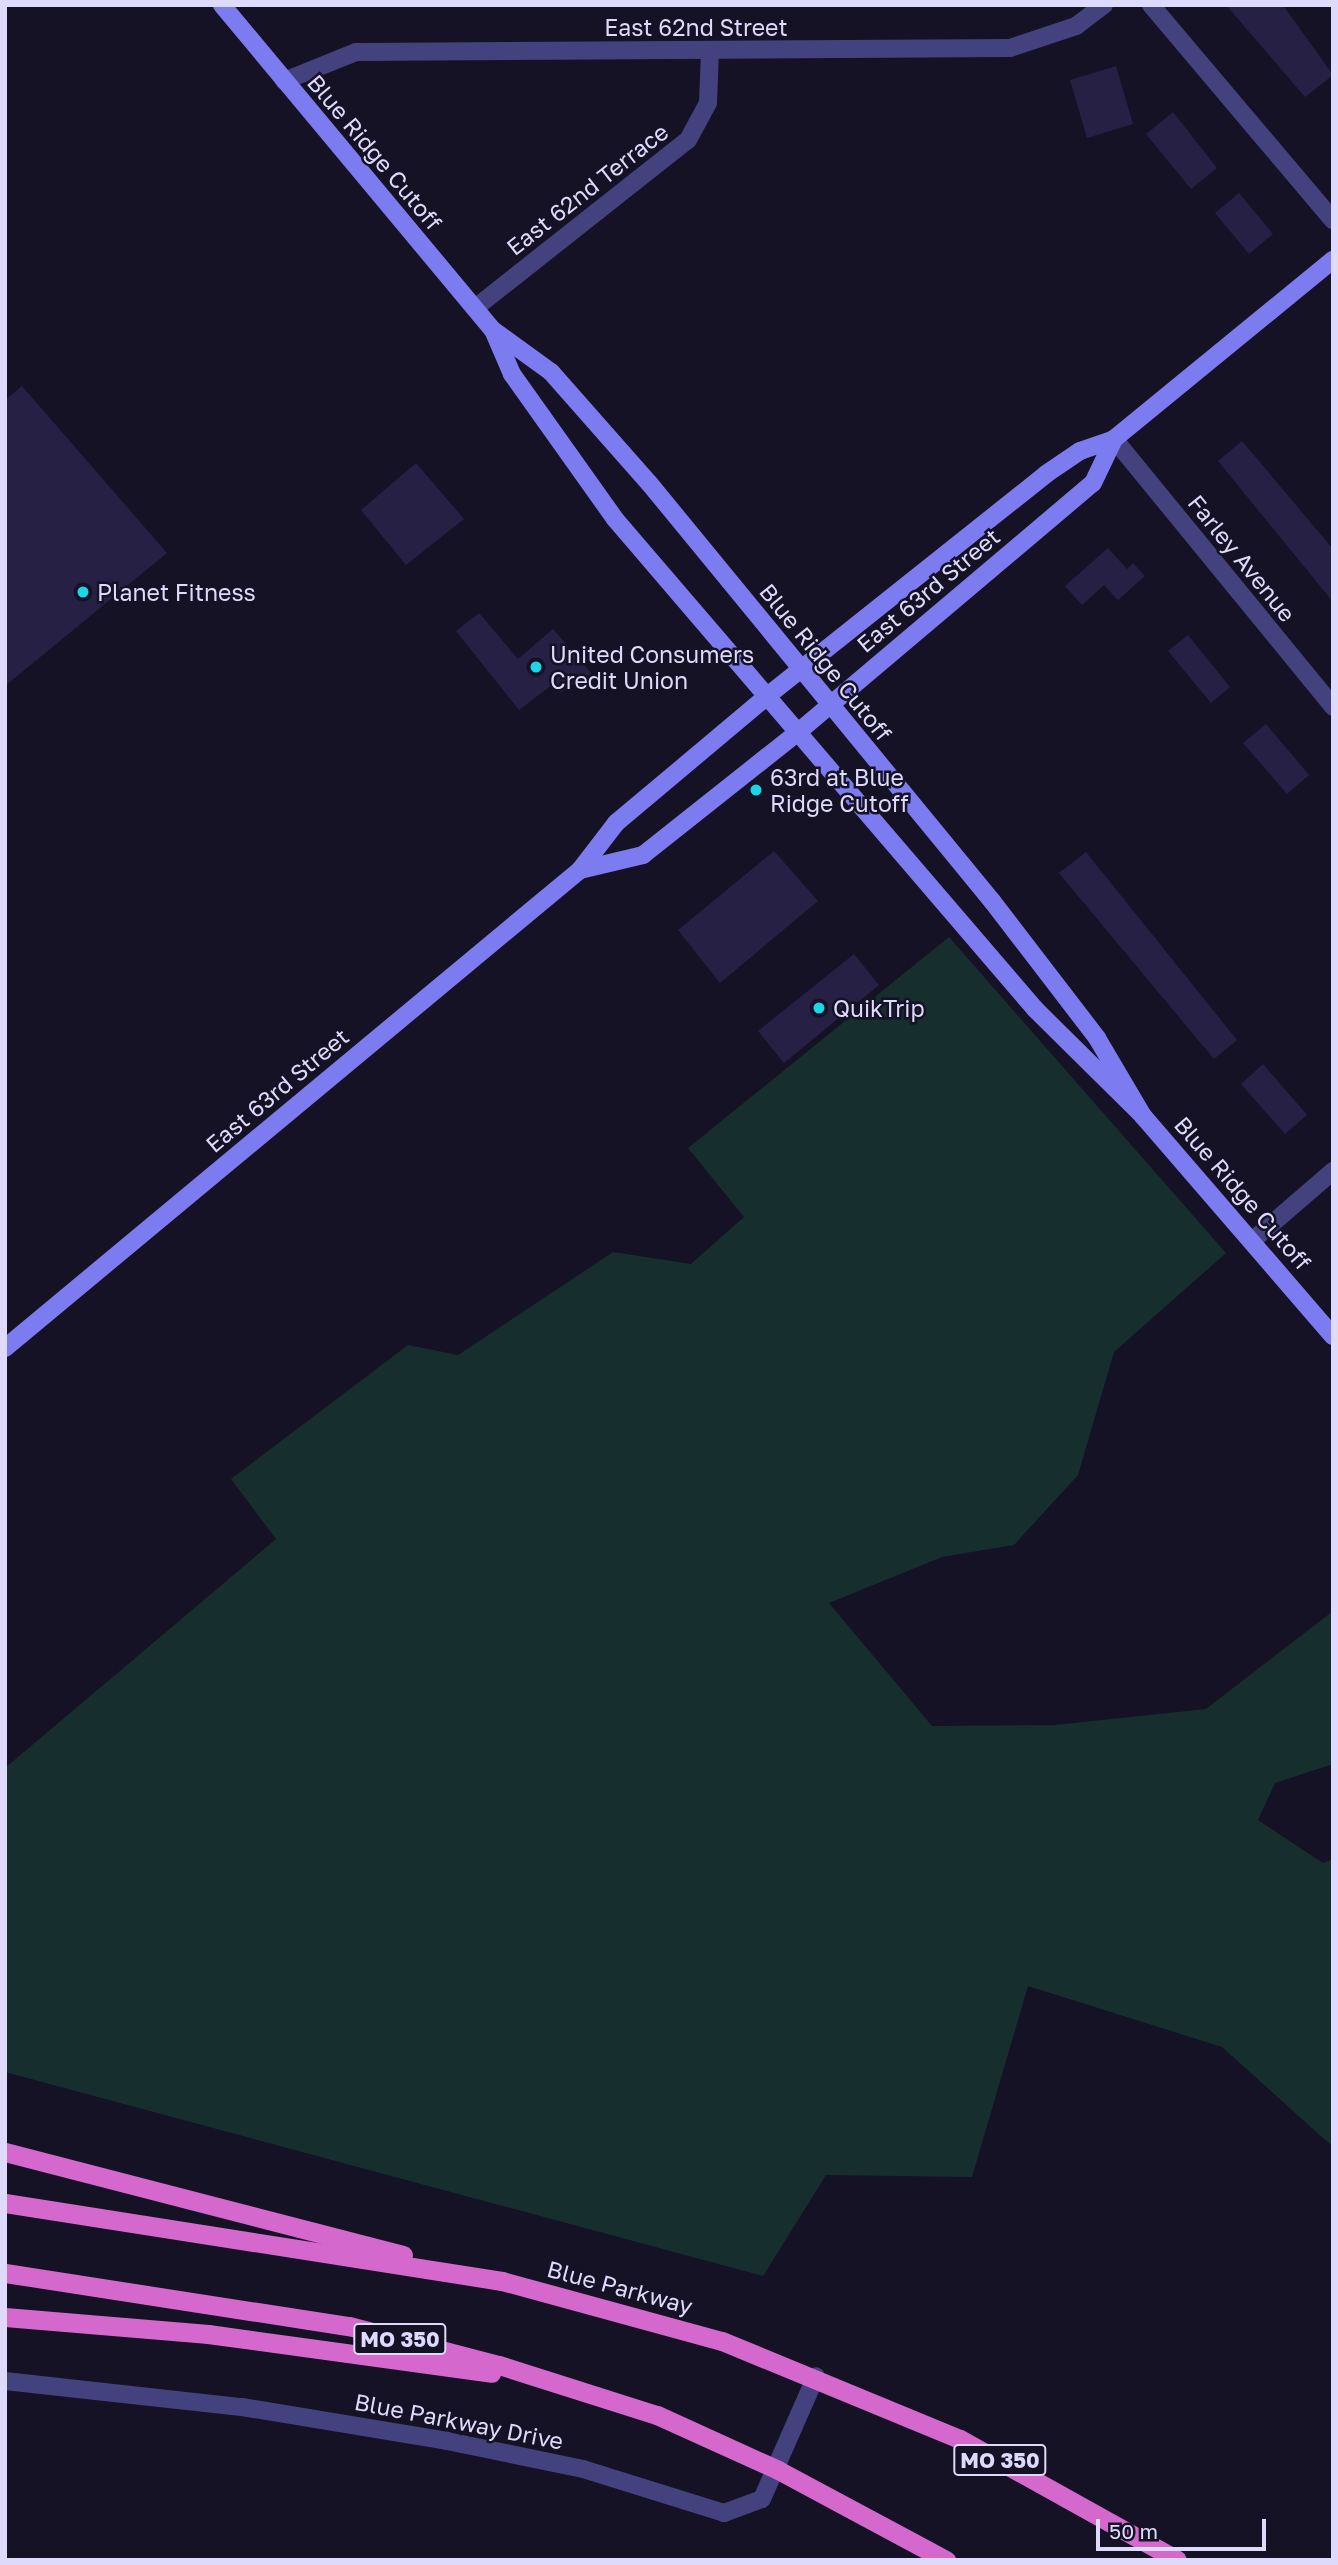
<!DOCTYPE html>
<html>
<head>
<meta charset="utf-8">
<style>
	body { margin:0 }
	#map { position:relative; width:1338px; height:2565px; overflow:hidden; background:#151225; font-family:"Golos Text",sans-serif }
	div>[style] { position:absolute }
	.green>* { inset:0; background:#162e2d }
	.building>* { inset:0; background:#262044 }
	.minor>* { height:18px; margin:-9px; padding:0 9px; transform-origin:9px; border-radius:9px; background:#43427f }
	.secondary>* { height:18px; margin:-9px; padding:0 9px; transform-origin:9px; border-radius:9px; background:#7c7cf0 }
	.trunk>* { height:19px; margin:-9.5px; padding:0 9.5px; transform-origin:9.5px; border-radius:9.5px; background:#d468cc }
	.dots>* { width:19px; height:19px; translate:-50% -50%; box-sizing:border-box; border:4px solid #151225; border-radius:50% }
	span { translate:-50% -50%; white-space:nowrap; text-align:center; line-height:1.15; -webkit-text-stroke:5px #151225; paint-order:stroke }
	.shield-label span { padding:2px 5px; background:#151225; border:2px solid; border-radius:5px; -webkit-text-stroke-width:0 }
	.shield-label { font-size:21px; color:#dddafb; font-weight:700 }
	.street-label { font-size:23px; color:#dddafb }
	.poi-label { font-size:23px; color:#dddafb }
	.left { translate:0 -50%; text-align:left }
	.frame { position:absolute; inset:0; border:7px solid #dddafb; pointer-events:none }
	.scale { position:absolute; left:1096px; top:2519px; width:170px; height:32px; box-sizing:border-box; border:4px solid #dddafb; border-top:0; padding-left:9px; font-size:21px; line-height:24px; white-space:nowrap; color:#dddafb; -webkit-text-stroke:5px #151225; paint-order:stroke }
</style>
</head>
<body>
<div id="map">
	<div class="green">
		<div style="clip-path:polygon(949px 937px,1226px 1253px,1114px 1352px,1078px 1475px,1014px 1545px,942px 1557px,829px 1603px,932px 1726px,1055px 1725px,1206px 1709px,1333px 1611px,1333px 1764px,1275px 1783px,1258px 1820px,1323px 1863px,1333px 1859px,1333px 2147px,1222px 2047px,1028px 1986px,972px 2177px,826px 2175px,763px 2276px,5px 2072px,5px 1768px,276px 1539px,231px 1479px,408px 1345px,458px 1355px,613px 1252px,691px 1264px,744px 1217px,688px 1148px)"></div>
	</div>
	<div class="building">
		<div style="clip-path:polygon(1226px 5px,1283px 5px,1333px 75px,1305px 97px)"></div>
		<div style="clip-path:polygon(1116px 66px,1133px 124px,1087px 138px,1070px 80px)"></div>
		<div style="clip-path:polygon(1173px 112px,1217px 168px,1191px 189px,1146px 134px)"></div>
		<div style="clip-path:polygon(1239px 193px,1273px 234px,1249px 254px,1215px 213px)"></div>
		<div style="clip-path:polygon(22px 386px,167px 553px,5px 686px,5px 400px)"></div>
		<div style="clip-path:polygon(1242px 441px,1333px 549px,1333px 602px,1218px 461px)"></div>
		<div style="clip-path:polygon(416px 463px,464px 519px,406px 565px,361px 510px)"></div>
		<div style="clip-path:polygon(1108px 548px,1127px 569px,1133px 563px,1145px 576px,1118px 600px,1104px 585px,1082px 605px,1065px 586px)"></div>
		<div style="clip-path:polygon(479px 613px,518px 659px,553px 629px,592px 674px,560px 693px,553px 684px,519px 710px,456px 631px)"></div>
		<div style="clip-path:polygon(1188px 635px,1230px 687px,1211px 703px,1168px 651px)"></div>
		<div style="clip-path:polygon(1266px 724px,1309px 775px,1287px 794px,1243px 743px)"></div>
		<div style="clip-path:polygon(774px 851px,818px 901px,720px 983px,678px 930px)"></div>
		<div style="clip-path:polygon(1086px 852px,1237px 1040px,1214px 1059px,1059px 873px)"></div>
		<div style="clip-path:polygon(854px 954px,879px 985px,784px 1063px,758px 1031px)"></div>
		<div style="clip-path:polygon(1263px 1064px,1307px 1115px,1285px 1134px,1241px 1084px)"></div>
	</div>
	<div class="minor">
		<div style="left:1151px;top:5px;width:282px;rotate:49.8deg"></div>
		<div style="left:284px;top:81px;width:78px;rotate:-21.9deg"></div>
		<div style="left:356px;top:52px;width:654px;rotate:-0.35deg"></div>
		<div style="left:1010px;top:48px;width:70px;rotate:-18.4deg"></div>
		<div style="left:1076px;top:26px;width:35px;rotate:-37deg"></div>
		<div style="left:475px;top:308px;width:271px;rotate:-38.3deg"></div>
		<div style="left:688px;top:140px;width:42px;rotate:-61.6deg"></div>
		<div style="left:708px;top:103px;width:51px;rotate:-87.8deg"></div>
		<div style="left:1114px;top:439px;width:346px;rotate:50.7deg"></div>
		<div style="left:1253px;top:1240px;width:106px;rotate:-40.8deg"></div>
		<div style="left:5px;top:2381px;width:238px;rotate:6.3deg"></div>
		<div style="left:242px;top:2407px;width:208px;rotate:9.4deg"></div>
		<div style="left:447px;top:2441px;width:139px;rotate:11.6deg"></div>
		<div style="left:583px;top:2469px;width:148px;rotate:17.3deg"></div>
		<div style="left:724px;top:2513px;width:40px;rotate:-20.2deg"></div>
		<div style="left:762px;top:2499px;width:134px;rotate:-66.3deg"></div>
	</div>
	<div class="secondary">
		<div style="left:222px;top:5px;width:423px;rotate:50.2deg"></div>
		<div style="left:493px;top:330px;width:72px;rotate:35.9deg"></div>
		<div style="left:551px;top:372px;width:148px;rotate:48.6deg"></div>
		<div style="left:649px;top:483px;width:541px;rotate:50.63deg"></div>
		<div style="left:992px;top:901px;width:173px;rotate:52.5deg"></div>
		<div style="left:1097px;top:1038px;width:91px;rotate:59.5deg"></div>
		<div style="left:493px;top:330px;width:48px;rotate:66.6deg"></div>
		<div style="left:512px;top:374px;width:178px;rotate:54.6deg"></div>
		<div style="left:615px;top:519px;width:645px;rotate:49.4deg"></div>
		<div style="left:1035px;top:1009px;width:152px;rotate:44.7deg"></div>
		<div style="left:1143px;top:1116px;width:291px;rotate:49.2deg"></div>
		<div style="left:580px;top:870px;width:65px;rotate:-13.4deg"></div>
		<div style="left:643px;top:855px;width:196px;rotate:-38.4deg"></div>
		<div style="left:797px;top:733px;width:387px;rotate:-40.2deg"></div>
		<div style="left:1093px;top:483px;width:49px;rotate:-64.5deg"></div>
		<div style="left:5px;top:1348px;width:748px;rotate:-39.74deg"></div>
		<div style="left:580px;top:870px;width:59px;rotate:-52.5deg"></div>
		<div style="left:616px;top:823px;width:196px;rotate:-40deg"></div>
		<div style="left:766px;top:697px;width:358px;rotate:-38.5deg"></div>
		<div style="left:1046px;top:474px;width:41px;rotate:-34.1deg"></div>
		<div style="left:1080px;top:451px;width:36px;rotate:-19deg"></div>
		<div style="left:1114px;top:439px;width:283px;rotate:-39.3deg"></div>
	</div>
	<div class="trunk">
		<div style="left:5px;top:2152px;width:411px;rotate:14.5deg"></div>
		<div style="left:5px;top:2203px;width:503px;rotate:8.92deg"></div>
		<div style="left:502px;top:2281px;width:228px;rotate:15.3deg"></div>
		<div style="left:722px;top:2341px;width:257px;rotate:22.4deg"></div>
		<div style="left:960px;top:2439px;width:248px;rotate:29.1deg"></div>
		<div style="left:5px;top:2273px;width:348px;rotate:8.8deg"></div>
		<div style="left:349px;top:2326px;width:155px;rotate:14.6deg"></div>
		<div style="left:499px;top:2365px;width:166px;rotate:17.6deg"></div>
		<div style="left:657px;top:2415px;width:133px;rotate:24.4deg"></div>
		<div style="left:778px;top:2470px;width:191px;rotate:28.2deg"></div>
		<div style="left:5px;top:2317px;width:204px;rotate:4.8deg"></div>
		<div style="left:208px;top:2334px;width:286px;rotate:7.8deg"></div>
	</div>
	<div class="dots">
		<div style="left:83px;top:592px;background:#1bd6e6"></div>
		<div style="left:536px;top:667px;background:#1bd6e6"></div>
		<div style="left:756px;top:790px;background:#1bd6e6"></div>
		<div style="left:819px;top:1008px;background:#1bd6e6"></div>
	</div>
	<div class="shield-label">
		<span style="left:400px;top:2339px">MO 350</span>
		<span style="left:1000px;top:2460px">MO 350</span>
	</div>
	<div class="street-label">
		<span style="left:696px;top:27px">East 62nd Street</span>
		<span style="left:375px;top:152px;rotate:50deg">Blue Ridge Cutoff</span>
		<span style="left:587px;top:189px;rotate:-38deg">East 62nd Terrace</span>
		<span style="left:1242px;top:558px;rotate:51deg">Farley Avenue</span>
		<span style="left:928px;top:590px;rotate:-40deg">East 63rd Street</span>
		<span style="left:826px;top:662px;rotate:51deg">Blue Ridge Cutoff</span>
		<span style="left:277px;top:1090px;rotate:-40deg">East 63rd Street</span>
		<span style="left:1243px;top:1193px;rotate:49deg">Blue Ridge Cutoff</span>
		<span style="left:620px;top:2287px;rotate:15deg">Blue Parkway</span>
		<span style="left:459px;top:2421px;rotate:11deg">Blue Parkway Drive</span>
	</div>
	<div class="poi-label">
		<span class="left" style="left:97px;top:592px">Planet Fitness</span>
		<span class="left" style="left:550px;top:667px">United Consumers<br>Credit Union</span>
		<span class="left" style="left:770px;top:790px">63rd at Blue<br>Ridge Cutoff</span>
		<span class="left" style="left:833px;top:1008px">QuikTrip</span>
	</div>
	<div class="frame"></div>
	<div class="scale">50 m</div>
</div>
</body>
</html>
